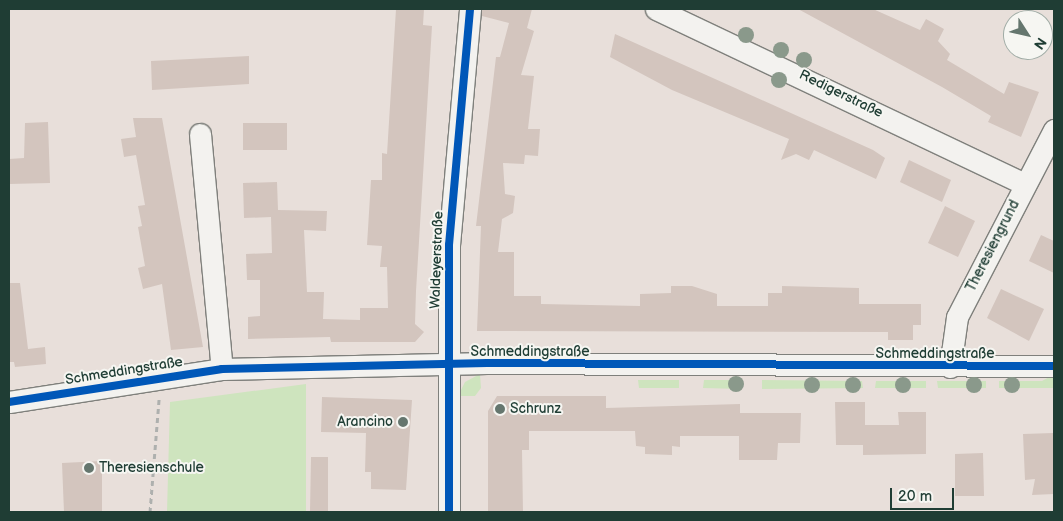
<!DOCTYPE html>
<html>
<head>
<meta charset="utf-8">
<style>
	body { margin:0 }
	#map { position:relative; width:1063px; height:521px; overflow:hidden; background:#e8dfda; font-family:"Balsamiq Sans",sans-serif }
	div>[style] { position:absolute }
	.green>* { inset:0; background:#cee4be }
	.building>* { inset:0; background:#d3c5be }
	.path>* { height:3px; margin-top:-1.5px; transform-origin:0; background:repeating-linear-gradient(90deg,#aeb0ae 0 5px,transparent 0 9px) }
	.roads { filter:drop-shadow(1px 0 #7f807c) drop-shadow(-1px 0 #7f807c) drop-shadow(0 1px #7f807c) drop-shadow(0 -1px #7f807c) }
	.minor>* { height:21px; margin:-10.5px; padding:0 10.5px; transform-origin:10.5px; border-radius:10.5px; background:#f3f2ef }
	.cycleway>* { height:8px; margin:-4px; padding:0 4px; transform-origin:4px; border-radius:4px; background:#0057b8 }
	.trees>* { width:16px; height:16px; margin:-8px; border-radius:50%; background:#8a998b }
	.dots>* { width:14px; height:14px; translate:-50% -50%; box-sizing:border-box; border:2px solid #f6f6f2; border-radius:50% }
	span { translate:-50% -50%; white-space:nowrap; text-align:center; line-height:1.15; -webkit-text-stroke:4px #f6f6f2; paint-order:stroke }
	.street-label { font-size:14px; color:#1f3d34 }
	.poi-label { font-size:14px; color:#1f3d34 }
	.left { translate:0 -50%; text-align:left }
	.right { translate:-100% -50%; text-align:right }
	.frame { position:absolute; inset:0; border:10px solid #1f3d34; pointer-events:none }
	.north { position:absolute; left:1003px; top:10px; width:50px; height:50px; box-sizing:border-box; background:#f6f6f2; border:1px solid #a0aca6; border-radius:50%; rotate:125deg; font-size:14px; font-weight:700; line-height:20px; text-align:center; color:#1f3d34 }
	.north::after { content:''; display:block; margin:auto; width:18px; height:22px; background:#65766e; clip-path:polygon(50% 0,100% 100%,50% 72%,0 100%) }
	.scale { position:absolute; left:890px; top:488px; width:64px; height:22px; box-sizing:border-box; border:2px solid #1f3d34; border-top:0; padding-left:6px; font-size:15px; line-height:18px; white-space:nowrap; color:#1f3d34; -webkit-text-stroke:4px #f6f6f2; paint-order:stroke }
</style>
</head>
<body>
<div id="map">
	<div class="green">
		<div style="clip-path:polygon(480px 374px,481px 388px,475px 396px,458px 396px,465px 382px)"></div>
		<div style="clip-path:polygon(1053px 375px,1053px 388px,999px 388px,999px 381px,1042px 381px)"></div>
		<div style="clip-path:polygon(638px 380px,679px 380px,679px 388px,639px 388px)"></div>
		<div style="clip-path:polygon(704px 380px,742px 380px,741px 389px,703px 388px)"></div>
		<div style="clip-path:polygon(762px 380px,862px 381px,863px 388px,762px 389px)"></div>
		<div style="clip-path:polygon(876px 381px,926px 381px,926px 388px,875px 388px)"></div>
		<div style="clip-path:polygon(937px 381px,986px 381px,986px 388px,938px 388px)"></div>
		<div style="clip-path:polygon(306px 384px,306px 512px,167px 512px,170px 402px)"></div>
	</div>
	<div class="building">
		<div style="clip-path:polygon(396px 9px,424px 9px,423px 25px,432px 26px,416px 291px,415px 324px,424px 332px,415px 342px,331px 342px,330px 337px,248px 339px,248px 317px,260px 316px,260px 280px,247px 280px,246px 254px,272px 253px,271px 217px,244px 218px,243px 183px,277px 182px,278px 210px,327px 211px,326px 231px,304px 230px,307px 292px,324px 292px,323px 319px,360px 320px,360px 308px,388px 308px,387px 267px,380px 267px,382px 246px,367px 245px,371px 180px,382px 180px,382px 153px,387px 154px)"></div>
		<div style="clip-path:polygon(482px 9px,532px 9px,527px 28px,534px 31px,521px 75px,534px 76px,528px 129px,540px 129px,538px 156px,525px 155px,524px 164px,503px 163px,505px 194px,515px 196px,513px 213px,502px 219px,498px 252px,514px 252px,514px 296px,541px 296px,541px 304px,640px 306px,640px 294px,671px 293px,671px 286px,692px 286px,717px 294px,717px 306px,768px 306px,768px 293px,782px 293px,782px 286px,859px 288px,859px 304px,921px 304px,921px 325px,913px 325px,913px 340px,888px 340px,888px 332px,477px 331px,481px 226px,476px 226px,496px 57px,500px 57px,509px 23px,482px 16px)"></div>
		<div style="clip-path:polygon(798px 9px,873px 9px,920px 30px,926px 19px,944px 29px,938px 41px,950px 54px,947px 60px,1004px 94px,1009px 82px,1039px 92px,1021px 137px,988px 122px,991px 116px,942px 87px)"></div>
		<div style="clip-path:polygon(615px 34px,873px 150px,885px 158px,876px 179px,814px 150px,809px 160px,796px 154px,781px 160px,789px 139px,672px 90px,610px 57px)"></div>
		<div style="clip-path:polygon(249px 56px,249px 84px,152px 90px,151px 61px)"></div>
		<div style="clip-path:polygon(133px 118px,162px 118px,203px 347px,171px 350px,162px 284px,143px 289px,138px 268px,145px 266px,138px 227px,142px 226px,138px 206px,145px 205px,136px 155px,124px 157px,121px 139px,136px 137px)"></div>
		<div style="clip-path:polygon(48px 122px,50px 183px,9px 184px,9px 159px,24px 158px,25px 123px)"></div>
		<div style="clip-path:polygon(243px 123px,287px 123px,287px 150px,243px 150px)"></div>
		<div style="clip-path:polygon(909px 160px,951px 180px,942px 202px,900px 182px)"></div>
		<div style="clip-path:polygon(945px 206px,975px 221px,958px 257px,928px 243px)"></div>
		<div style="clip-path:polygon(1041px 235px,1054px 241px,1054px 273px,1029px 261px)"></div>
		<div style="clip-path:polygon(9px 283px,20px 283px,28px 349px,45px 347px,46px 364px,15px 367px,14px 362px,9px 362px)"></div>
		<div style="clip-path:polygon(1001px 289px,1044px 309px,1029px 341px,987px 318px)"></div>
		<div style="clip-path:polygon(497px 396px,606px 396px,606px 408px,740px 404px,740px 413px,801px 413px,800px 443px,778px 443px,777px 460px,739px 460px,739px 436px,680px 436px,680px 447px,672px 446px,672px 455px,645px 454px,645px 447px,636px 446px,635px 431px,529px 431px,529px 450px,522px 450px,523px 512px,488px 512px,488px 411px)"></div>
		<div style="clip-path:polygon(322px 397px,412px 400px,406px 490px,371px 489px,371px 472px,365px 472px,366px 433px,321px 432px)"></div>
		<div style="clip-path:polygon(835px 402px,865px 402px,865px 425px,899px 425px,898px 412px,926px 412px,926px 454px,863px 455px,863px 445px,836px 445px)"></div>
		<div style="clip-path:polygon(1053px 433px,1054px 494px,1032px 495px,1035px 479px,1025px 480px,1023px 434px)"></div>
		<div style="clip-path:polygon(983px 453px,984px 496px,955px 496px,955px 454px)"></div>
		<div style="clip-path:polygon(311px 457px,328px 457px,328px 512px,310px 512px)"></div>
		<div style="clip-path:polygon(102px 461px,102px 512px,64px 512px,62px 463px)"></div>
	</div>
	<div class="path">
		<div style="left:150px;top:512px;width:113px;rotate:-85.4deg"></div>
	</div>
	<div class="roads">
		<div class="minor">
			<div style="left:656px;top:9px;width:408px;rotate:25.4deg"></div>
			<div style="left:200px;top:134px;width:236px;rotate:84.7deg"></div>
			<div style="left:950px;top:367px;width:50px;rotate:-82deg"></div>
			<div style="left:957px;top:317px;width:211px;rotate:-62.6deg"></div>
			<div style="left:9px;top:402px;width:216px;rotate:-8.8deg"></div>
			<div style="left:222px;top:369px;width:265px;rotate:-1.3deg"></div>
			<div style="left:487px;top:363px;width:567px;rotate:0.3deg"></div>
			<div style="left:449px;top:512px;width:267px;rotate:-90deg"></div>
			<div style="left:449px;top:245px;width:237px;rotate:-84.9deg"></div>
		</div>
	</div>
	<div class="cycleway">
		<div style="left:9px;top:402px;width:216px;rotate:-8.8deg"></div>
		<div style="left:222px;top:369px;width:265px;rotate:-1.3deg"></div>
		<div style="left:487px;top:363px;width:567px;rotate:0.3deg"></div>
		<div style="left:449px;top:512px;width:267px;rotate:-90deg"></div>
		<div style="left:449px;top:245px;width:237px;rotate:-84.9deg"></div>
	</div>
	<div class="trees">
		<div style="left:746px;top:35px"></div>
		<div style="left:781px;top:50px"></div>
		<div style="left:804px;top:60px"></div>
		<div style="left:779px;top:80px"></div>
		<div style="left:736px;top:384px"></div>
		<div style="left:812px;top:385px"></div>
		<div style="left:853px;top:385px"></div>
		<div style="left:903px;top:385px"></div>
		<div style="left:974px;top:385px"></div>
		<div style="left:1012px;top:385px"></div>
	</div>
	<div class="dots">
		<div style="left:500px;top:409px;background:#65766e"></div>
		<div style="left:403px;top:422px;background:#65766e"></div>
		<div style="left:89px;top:468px;background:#65766e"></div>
	</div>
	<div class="street-label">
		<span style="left:841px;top:94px;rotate:26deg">Redigerstraße</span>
		<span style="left:993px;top:246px;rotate:-63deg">Theresiengrund</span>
		<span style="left:437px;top:260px;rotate:-88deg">Waldeyerstraße</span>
		<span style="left:530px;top:352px">Schmeddingstraße</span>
		<span style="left:935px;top:354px">Schmeddingstraße</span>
		<span style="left:124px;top:371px;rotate:-9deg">Schmeddingstraße</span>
	</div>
	<div class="poi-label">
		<span class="left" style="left:510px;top:409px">Schrunz</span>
		<span class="right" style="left:393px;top:422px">Arancino</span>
		<span class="left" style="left:99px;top:468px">Theresienschule</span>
	</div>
	<div class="frame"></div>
	<div class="north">N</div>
	<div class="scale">20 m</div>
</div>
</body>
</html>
